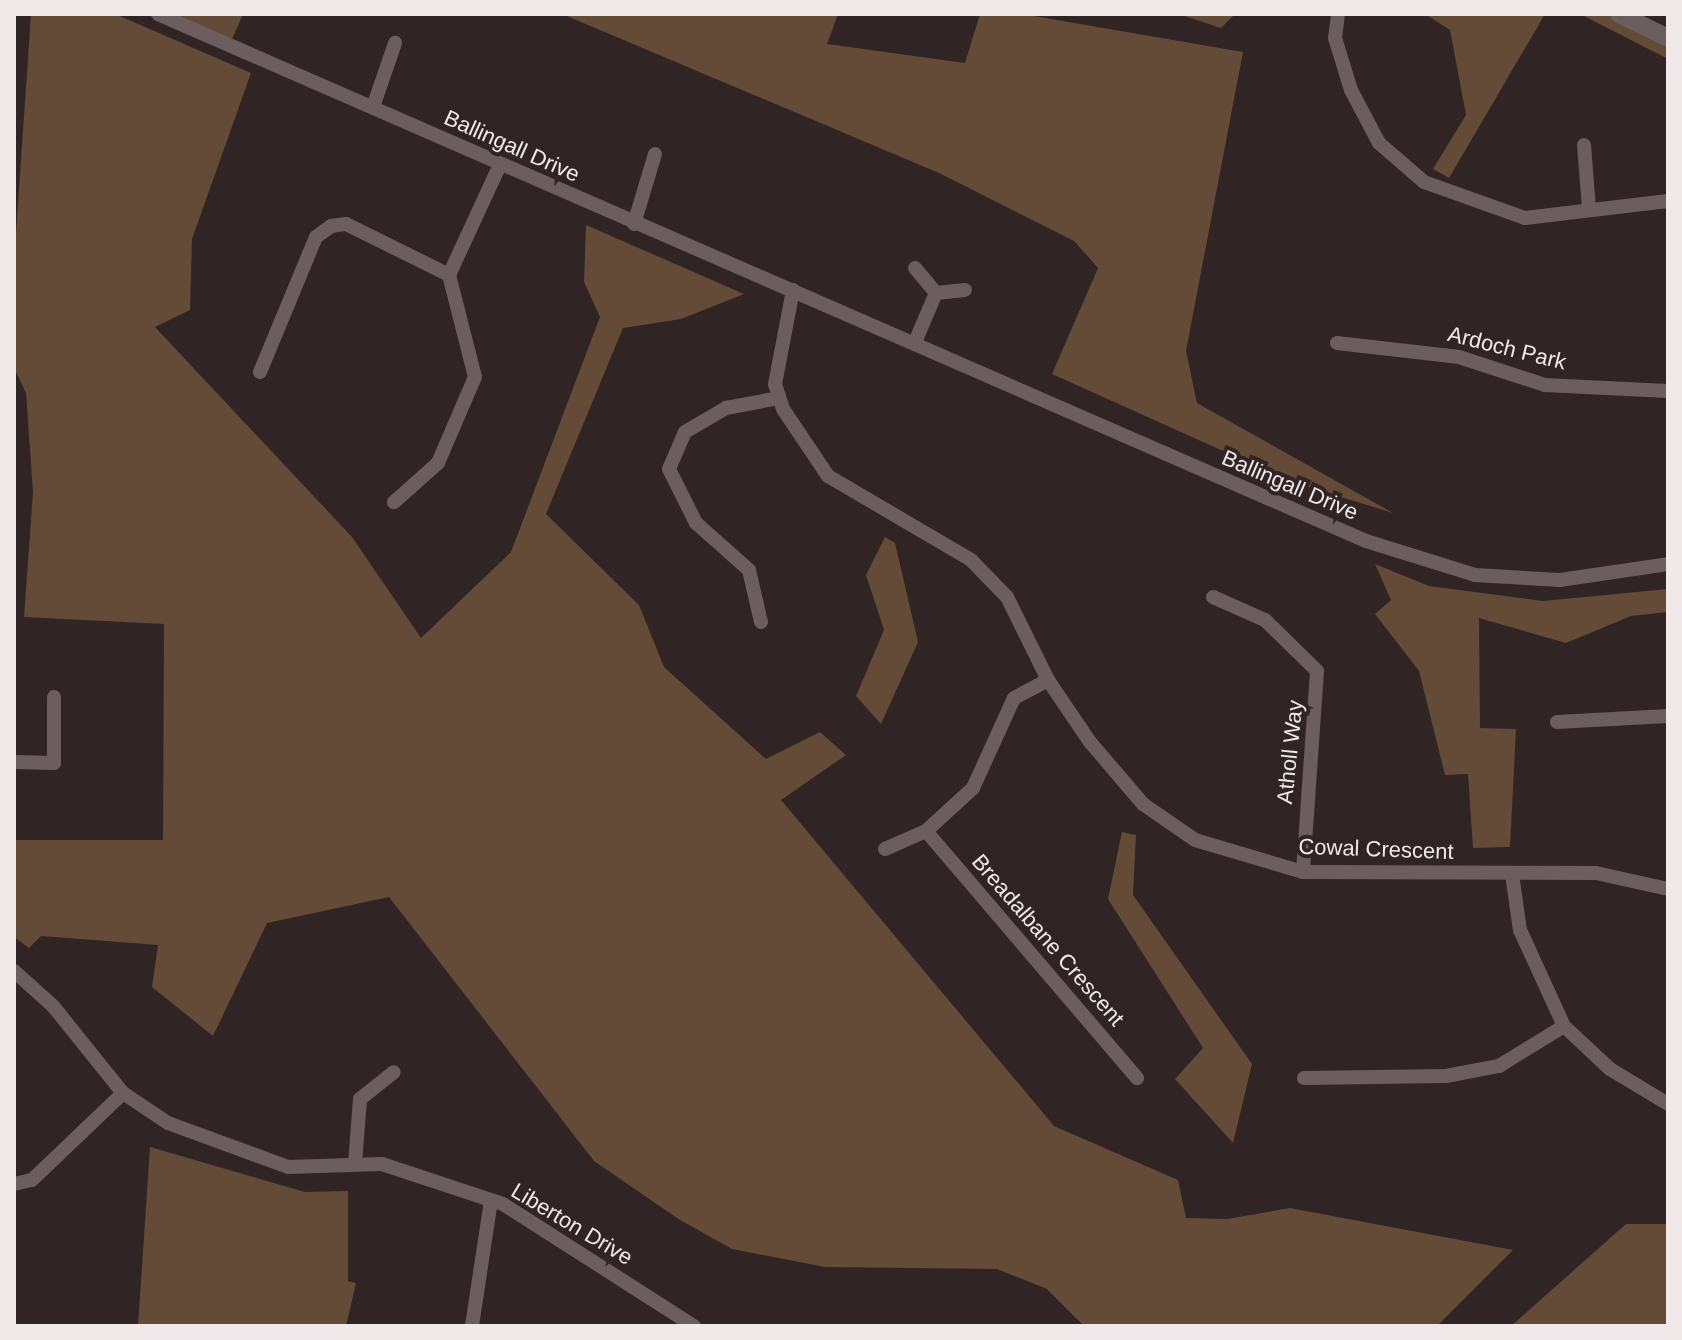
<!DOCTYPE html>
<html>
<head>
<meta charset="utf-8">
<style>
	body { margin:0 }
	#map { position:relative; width:1682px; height:1340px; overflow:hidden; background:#302425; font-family:Helvetica,sans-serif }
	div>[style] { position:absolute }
	.green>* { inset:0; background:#634b37 }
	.minor>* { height:14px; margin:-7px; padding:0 7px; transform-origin:7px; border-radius:7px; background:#6c5e5f }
	.tertiary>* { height:18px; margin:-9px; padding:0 9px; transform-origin:9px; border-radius:9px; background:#6c5e5f }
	span { translate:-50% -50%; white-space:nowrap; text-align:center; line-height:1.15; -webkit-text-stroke:8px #302425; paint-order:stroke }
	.street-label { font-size:22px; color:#f1e8e9 }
	.frame { position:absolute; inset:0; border:16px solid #f1e8e9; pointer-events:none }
</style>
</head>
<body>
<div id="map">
	<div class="green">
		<div style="clip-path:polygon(31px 14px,115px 14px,251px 73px,192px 239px,190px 310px,155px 327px,352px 537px,421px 638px,511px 552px,600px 317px,584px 282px,586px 225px,744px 294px,681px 319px,623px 328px,546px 514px,639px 605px,664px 667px,766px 759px,820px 732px,846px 755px,781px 800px,1054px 1126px,1178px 1180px,1186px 1218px,1227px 1219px,1290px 1208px,1513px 1250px,1437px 1326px,1084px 1326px,1047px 1289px,997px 1269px,825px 1267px,732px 1249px,680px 1220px,594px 1161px,389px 897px,267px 923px,213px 1036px,152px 987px,158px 945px,41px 936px,29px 948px,14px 937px,14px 840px,163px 840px,164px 624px,24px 617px,33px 492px,26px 393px,14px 368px,14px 262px)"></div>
		<div style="clip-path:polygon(158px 14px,243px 14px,229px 46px)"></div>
		<div style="clip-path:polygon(562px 14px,838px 14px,827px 44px,965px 63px,980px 14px,1022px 14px,1243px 52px,1186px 351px,1197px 403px,1393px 513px,1292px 482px,1052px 374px,1098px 268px,1074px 241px,939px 173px)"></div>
		<div style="clip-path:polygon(1178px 14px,1235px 14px,1221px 28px)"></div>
		<div style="clip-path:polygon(1425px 14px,1545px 14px,1449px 178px,1433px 169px,1466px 115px,1450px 30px)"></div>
		<div style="clip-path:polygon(1580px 14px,1606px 14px,1668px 44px,1668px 59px)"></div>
		<div style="clip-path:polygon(885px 537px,895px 543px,918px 642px,881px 724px,856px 696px,884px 630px,866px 575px)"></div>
		<div style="clip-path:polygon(1375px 564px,1429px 586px,1543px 601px,1668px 589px,1668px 612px,1631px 616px,1566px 643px,1479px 618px,1480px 728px,1516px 729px,1510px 847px,1473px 848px,1468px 774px,1445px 775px,1419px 671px,1375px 614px,1391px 600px)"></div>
		<div style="clip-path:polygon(1122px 832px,1136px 835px,1133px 895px,1252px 1064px,1233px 1143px,1175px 1079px,1203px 1048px,1108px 899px)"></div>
		<div style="clip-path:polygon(150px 1147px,305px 1192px,348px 1191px,348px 1281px,356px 1283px,346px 1326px,138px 1326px)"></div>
		<div style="clip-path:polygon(1626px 1224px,1668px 1224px,1668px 1326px,1511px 1326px)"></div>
	</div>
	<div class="minor">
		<div style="left:158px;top:14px;width:1318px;rotate:23.57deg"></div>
		<div style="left:1366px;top:541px;width:114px;rotate:17.3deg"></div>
		<div style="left:1475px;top:575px;width:85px;rotate:3.4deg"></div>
		<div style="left:1560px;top:580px;width:109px;rotate:-8.4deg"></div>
		<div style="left:1338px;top:14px;width:24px;rotate:97deg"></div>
		<div style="left:1335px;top:38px;width:54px;rotate:72.9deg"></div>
		<div style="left:1351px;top:90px;width:60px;rotate:62.2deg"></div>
		<div style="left:1379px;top:143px;width:60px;rotate:40.9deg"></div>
		<div style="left:1424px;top:182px;width:107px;rotate:19.6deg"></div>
		<div style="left:1525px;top:218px;width:144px;rotate:-6.8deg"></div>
		<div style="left:373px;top:107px;width:68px;rotate:-71deg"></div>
		<div style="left:1584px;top:145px;width:63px;rotate:85.5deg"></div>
		<div style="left:634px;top:224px;width:73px;rotate:-73.3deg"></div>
		<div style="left:915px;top:268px;width:33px;rotate:50deg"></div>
		<div style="left:936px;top:293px;width:29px;rotate:-6deg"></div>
		<div style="left:449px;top:275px;width:119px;rotate:-65.2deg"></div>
		<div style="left:793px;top:290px;width:96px;rotate:100.8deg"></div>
		<div style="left:775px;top:384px;width:26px;rotate:72deg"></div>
		<div style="left:783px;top:409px;width:81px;rotate:56.1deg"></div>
		<div style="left:828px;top:476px;width:166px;rotate:30.4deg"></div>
		<div style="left:971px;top:560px;width:52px;rotate:45.8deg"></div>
		<div style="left:1007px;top:597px;width:93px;rotate:63.7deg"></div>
		<div style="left:1048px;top:680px;width:75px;rotate:55.9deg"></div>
		<div style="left:1090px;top:742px;width:82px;rotate:49.5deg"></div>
		<div style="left:1143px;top:804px;width:63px;rotate:34.7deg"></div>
		<div style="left:1195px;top:840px;width:113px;rotate:16.5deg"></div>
		<div style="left:1303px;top:872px;width:293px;rotate:0.2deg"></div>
		<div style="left:1596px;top:873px;width:74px;rotate:12.5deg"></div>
		<div style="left:915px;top:342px;width:53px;rotate:-66.8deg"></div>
		<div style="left:1337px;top:343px;width:123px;rotate:6.5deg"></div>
		<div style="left:1459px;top:357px;width:90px;rotate:18deg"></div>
		<div style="left:1545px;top:385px;width:123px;rotate:2.8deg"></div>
		<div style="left:260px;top:372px;width:146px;rotate:-67.5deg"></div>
		<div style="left:316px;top:237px;width:19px;rotate:-36deg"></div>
		<div style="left:331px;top:226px;width:15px;rotate:-8deg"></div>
		<div style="left:346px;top:224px;width:115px;rotate:26.3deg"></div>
		<div style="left:449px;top:275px;width:105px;rotate:75.7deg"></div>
		<div style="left:475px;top:377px;width:94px;rotate:113.3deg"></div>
		<div style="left:438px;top:463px;width:59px;rotate:138.4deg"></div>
		<div style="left:1213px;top:597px;width:57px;rotate:23.9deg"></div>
		<div style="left:1265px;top:620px;width:73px;rotate:44.4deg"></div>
		<div style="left:1317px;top:671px;width:201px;rotate:94deg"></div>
		<div style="left:761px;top:622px;width:53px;rotate:-103deg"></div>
		<div style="left:749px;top:570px;width:71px;rotate:-138.4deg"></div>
		<div style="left:696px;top:523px;width:60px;rotate:-116.6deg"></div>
		<div style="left:669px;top:469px;width:40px;rotate:-66.6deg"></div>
		<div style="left:685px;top:432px;width:48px;rotate:-30.3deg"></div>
		<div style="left:726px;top:408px;width:54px;rotate:-10.7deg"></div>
		<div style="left:1048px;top:680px;width:38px;rotate:152deg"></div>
		<div style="left:1014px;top:698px;width:99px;rotate:114.5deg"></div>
		<div style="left:973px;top:788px;width:64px;rotate:137.5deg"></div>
		<div style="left:926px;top:831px;width:325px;rotate:49.5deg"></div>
		<div style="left:1557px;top:722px;width:111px;rotate:-3.1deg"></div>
		<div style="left:14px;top:762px;width:40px;rotate:1.4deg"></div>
		<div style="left:54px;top:763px;width:66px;rotate:-90deg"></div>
		<div style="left:885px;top:849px;width:45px;rotate:-23.7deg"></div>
		<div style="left:1512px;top:874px;width:57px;rotate:81.9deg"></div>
		<div style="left:1520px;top:930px;width:106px;rotate:65.4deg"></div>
		<div style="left:1564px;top:1026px;width:63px;rotate:43.1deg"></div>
		<div style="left:1610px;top:1069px;width:68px;rotate:31.1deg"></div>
		<div style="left:14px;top:971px;width:52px;rotate:41.9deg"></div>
		<div style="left:53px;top:1006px;width:112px;rotate:51.2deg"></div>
		<div style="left:123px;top:1093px;width:54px;rotate:33.7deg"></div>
		<div style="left:168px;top:1123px;width:128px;rotate:20.1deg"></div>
		<div style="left:288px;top:1167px;width:94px;rotate:-1.8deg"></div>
		<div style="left:382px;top:1164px;width:127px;rotate:18.3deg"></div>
		<div style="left:503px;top:1204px;width:227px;rotate:32.6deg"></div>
		<div style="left:1304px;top:1078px;width:142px;rotate:-0.8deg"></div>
		<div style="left:1446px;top:1076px;width:54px;rotate:-10.7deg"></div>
		<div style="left:1499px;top:1066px;width:76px;rotate:-31.6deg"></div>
		<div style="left:355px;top:1164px;width:65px;rotate:-85.6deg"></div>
		<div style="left:360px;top:1099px;width:43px;rotate:-38.5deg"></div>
		<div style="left:14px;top:1184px;width:18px;rotate:-13deg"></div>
		<div style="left:32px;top:1180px;width:126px;rotate:-43.7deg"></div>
		<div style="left:472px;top:1326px;width:127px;rotate:-81.4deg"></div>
	</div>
	<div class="tertiary">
		<div style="left:1619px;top:14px;width:55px;rotate:26.1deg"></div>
	</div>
	<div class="street-label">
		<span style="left:512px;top:146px;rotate:24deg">Ballingall Drive</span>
		<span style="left:1507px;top:348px;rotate:14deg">Ardoch Park</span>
		<span style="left:1290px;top:485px;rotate:23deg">Ballingall Drive</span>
		<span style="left:1290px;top:752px;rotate:-84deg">Atholl Way</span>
		<span style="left:1376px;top:849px;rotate:2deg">Cowal Crescent</span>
		<span style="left:1048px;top:940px;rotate:49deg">Breadalbane Crescent</span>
		<span style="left:572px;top:1224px;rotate:31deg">Liberton Drive</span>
	</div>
	<div class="frame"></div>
</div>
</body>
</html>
